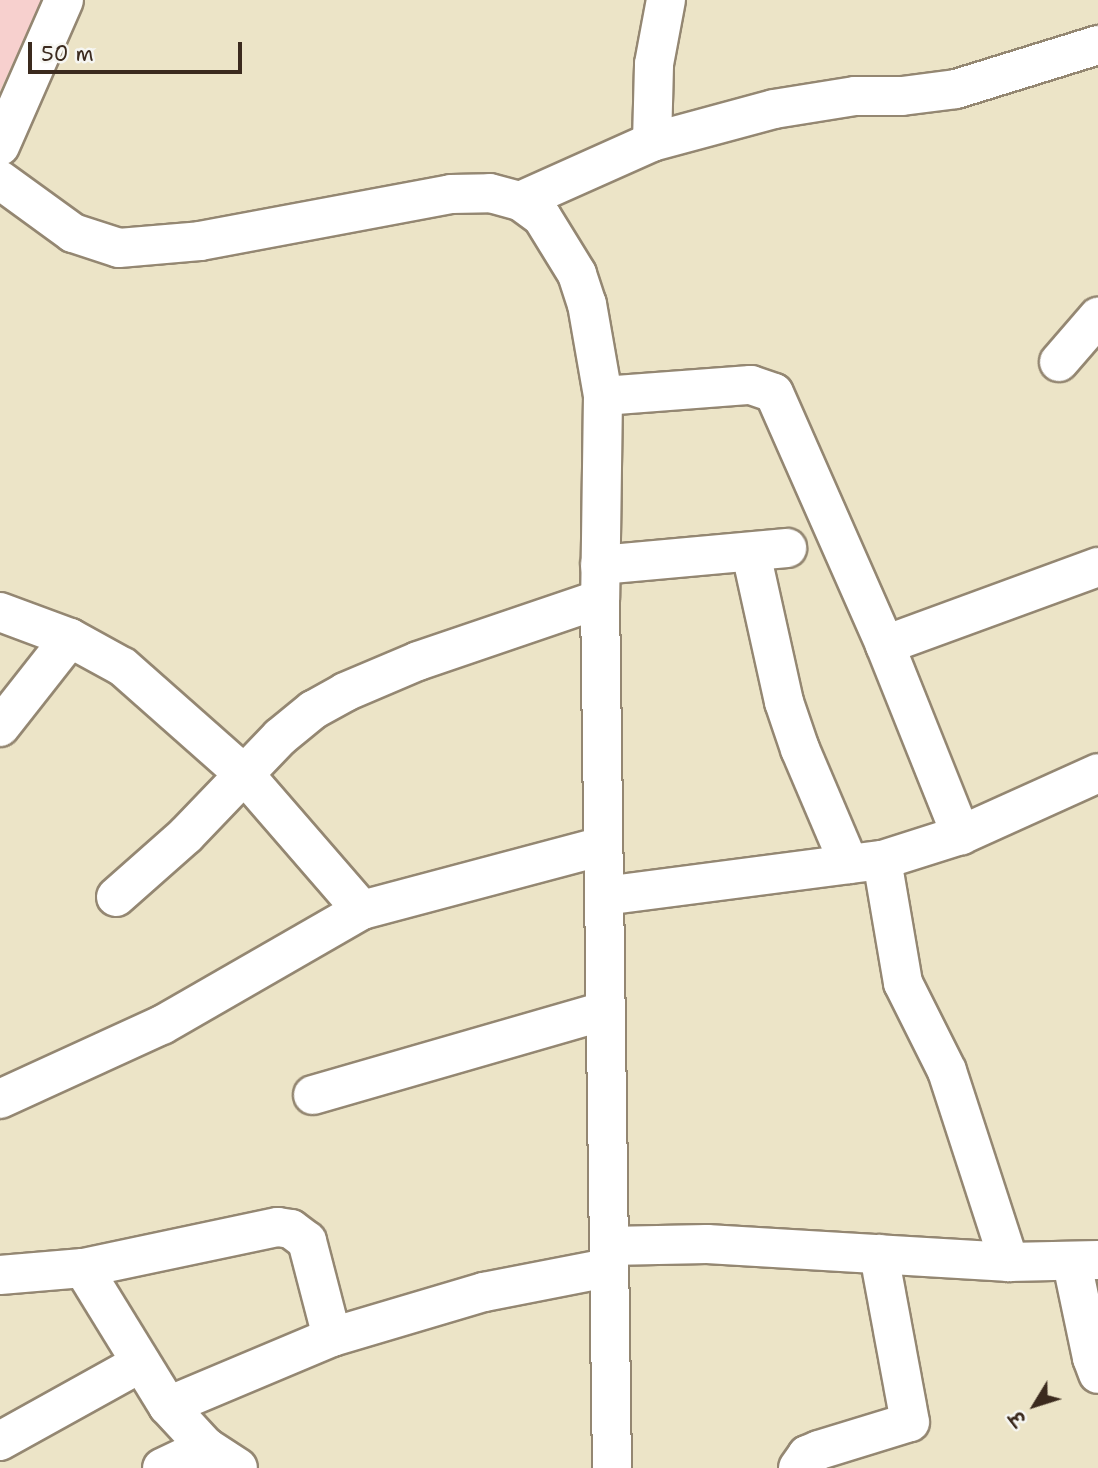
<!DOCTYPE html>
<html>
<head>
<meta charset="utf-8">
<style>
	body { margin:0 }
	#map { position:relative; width:1098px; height:1468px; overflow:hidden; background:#ece4c7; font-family:"Shantell Sans","Playpen Sans Deva",sans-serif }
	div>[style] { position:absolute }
	.built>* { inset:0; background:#f7d0ce }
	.roads { filter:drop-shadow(2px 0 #948772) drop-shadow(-2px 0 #948772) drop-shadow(0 2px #948772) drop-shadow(0 -2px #948772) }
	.minor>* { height:38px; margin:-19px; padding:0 19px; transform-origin:19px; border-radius:19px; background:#fff }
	span { translate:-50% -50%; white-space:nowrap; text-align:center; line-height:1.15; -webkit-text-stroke:6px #f6f6f2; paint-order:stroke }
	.north { position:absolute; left:1000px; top:1370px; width:70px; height:70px; -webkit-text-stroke:5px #f6f6f2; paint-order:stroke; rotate:232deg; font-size:19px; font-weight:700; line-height:28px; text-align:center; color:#3b2a1e }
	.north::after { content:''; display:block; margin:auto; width:24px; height:32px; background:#3b2a1e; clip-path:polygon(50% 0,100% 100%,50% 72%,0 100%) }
	.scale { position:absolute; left:28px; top:42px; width:214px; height:32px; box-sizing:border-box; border:4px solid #3b2a1e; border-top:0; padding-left:9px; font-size:21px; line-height:24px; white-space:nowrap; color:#3b2a1e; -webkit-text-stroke:5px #f6f6f2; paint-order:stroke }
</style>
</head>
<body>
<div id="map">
	<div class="built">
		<div style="clip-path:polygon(0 0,42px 0,0 91px)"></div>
	</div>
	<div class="roads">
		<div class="minor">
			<div style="left:652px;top:142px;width:78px;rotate:-88.5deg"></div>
			<div style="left:654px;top:64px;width:65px;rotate:-79.4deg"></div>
			<div style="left:0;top:146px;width:159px;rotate:-66.3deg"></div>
			<div style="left:0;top:180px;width:90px;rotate:36deg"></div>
			<div style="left:73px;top:233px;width:48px;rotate:18.1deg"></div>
			<div style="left:119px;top:248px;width:81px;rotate:-4.9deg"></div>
			<div style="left:200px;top:241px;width:255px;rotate:-10.6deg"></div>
			<div style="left:451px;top:194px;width:39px;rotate:-1deg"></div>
			<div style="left:490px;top:193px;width:31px;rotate:15deg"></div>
			<div style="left:520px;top:201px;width:27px;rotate:36deg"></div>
			<div style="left:542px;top:217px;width:67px;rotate:58.4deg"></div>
			<div style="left:577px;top:274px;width:32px;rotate:72deg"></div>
			<div style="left:587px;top:304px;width:93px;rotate:80.1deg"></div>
			<div style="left:603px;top:396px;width:203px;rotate:90.8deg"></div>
			<div style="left:600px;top:599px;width:869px;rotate:89.21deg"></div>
			<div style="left:520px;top:201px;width:145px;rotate:-24.1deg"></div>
			<div style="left:652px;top:142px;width:126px;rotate:-15.1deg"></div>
			<div style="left:774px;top:109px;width:82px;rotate:-9.1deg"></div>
			<div style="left:855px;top:96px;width:47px"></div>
			<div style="left:902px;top:96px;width:54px;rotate:-7.4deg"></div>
			<div style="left:956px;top:89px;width:149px;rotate:-17.2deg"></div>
			<div style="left:1059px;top:362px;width:60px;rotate:-49.1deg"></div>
			<div style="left:603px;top:396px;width:148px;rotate:-4.3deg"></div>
			<div style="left:751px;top:385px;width:24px;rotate:19deg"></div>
			<div style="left:774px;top:393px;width:275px;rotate:66.2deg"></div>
			<div style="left:885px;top:645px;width:205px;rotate:68.2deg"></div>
			<div style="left:751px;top:553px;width:153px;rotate:77.5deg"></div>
			<div style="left:784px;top:702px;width:50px;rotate:71.2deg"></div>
			<div style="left:800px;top:749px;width:125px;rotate:66.9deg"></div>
			<div style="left:600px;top:565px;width:188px;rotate:-5.2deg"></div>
			<div style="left:0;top:612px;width:75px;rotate:20.4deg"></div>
			<div style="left:70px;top:638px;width:60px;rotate:28.7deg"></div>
			<div style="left:123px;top:667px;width:162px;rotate:41.5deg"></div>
			<div style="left:244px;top:774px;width:180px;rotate:49.1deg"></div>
			<div style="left:885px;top:645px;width:227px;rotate:-20.1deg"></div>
			<div style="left:0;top:727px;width:113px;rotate:-51.8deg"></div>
			<div style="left:882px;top:860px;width:125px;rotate:80.3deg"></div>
			<div style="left:903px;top:983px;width:98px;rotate:63.4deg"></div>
			<div style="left:947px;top:1071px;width:201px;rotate:72deg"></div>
			<div style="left:604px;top:896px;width:280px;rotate:-7.4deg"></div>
			<div style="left:882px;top:860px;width:83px;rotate:-17.6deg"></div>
			<div style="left:961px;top:835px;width:150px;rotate:-24.3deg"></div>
			<div style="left:116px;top:897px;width:94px;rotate:-41.5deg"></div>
			<div style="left:186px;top:835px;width:136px;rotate:-46.2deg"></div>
			<div style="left:280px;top:737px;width:43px;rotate:-39.3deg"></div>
			<div style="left:313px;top:710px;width:37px;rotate:-29deg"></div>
			<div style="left:345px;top:692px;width:79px;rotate:-23deg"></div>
			<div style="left:418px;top:661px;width:192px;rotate:-18.8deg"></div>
			<div style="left:313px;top:1095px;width:303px;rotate:-16.1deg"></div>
			<div style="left:0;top:1099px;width:178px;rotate:-24.6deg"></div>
			<div style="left:162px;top:1025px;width:231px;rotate:-29.9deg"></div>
			<div style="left:362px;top:910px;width:248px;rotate:-14.9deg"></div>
			<div style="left:609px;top:1246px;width:98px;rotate:-1.2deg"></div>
			<div style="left:707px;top:1244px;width:303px;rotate:3.4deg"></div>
			<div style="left:1009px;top:1262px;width:89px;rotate:-1.3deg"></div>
			<div style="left:1072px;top:1263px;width:97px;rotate:78.1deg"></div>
			<div style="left:1092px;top:1358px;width:17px;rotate:69deg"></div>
			<div style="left:83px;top:1268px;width:162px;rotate:58.4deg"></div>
			<div style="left:168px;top:1406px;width:56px;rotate:47.2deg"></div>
			<div style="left:206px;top:1447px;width:38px;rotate:33deg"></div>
			<div style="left:0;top:1275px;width:83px;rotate:-4.8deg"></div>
			<div style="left:83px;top:1268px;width:199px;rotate:-11.9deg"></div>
			<div style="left:278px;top:1227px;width:13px;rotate:9deg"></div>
			<div style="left:291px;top:1229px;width:20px;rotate:37deg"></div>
			<div style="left:307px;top:1241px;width:99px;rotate:75.4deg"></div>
			<div style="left:168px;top:1406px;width:178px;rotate:-22.8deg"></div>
			<div style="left:332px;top:1337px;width:159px;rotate:-16.5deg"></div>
			<div style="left:484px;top:1292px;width:126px;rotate:-11deg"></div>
			<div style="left:0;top:1441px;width:161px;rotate:-29deg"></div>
			<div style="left:162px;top:1468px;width:49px;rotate:-25.5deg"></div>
			<div style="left:798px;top:1468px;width:16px;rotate:-55deg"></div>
			<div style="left:807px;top:1455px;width:13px;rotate:-23deg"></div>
			<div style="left:819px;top:1450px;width:95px;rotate:-17.1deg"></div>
			<div style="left:910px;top:1422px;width:171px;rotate:-100.5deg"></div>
		</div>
	</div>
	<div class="north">उ</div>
	<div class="scale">50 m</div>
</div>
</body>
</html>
